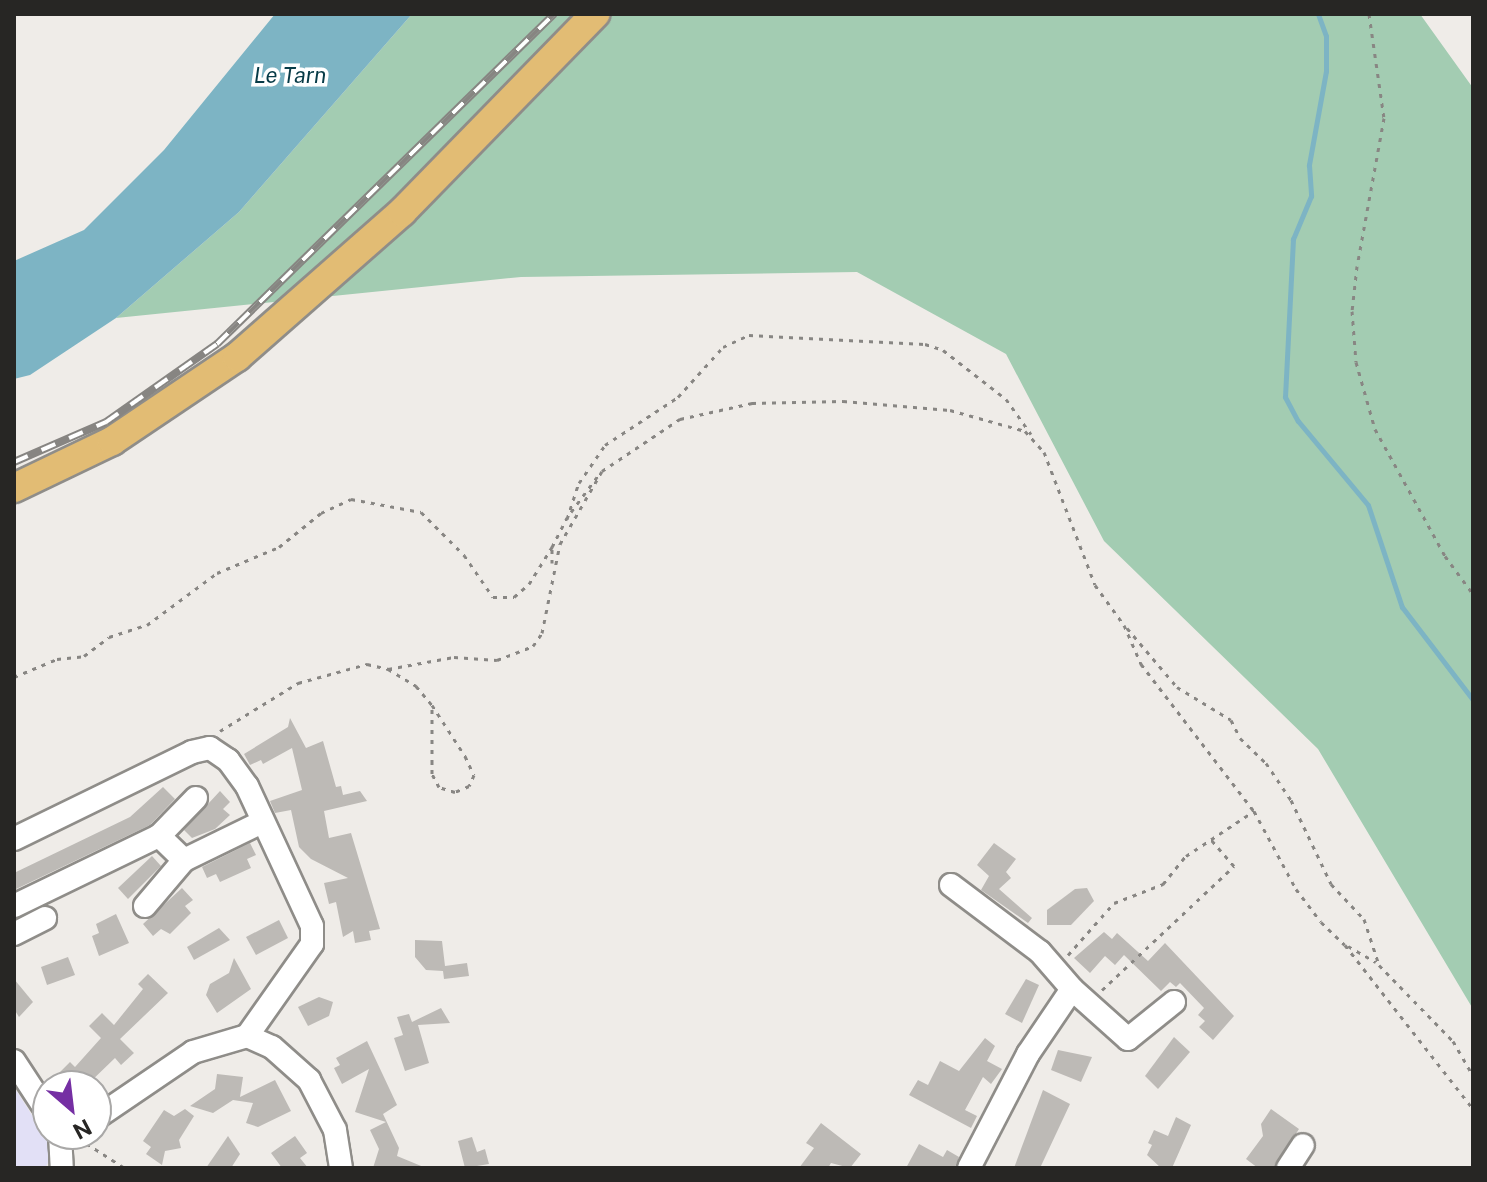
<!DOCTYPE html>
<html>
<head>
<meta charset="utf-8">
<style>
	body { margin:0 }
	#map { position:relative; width:1487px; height:1182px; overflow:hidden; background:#efece8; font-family:"Public Sans",sans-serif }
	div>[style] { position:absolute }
	.medical>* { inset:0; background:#e2e0f6 }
	.green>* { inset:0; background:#a3ccb2 }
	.water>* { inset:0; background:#7db4c4 }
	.stream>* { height:5px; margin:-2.5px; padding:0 2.5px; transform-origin:2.5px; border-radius:2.5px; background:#7db4c4 }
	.building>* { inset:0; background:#bdbab6 }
	.path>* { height:3px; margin-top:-1.5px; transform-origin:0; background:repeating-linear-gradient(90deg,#888683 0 4px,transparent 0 10px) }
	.roads { filter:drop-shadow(2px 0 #8f8d89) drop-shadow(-2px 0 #8f8d89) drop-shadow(0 2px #8f8d89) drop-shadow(0 -2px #8f8d89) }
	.minor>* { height:22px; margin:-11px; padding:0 11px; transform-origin:11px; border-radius:11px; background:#fff }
	.major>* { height:28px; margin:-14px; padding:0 14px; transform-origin:14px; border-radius:14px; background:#e2bc74 }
	.rail>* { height:8px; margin-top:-4px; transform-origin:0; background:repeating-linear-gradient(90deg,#fff 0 15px,#878582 0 30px); box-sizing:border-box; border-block:2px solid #878582 }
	span { translate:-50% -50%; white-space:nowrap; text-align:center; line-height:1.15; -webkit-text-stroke:7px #fff; paint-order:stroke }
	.water-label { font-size:22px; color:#073b47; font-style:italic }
	.frame { position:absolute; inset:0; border:16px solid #272624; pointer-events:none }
	.north { position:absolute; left:32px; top:1070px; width:80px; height:80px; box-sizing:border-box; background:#fff; border:2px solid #a9a8a7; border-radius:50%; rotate:152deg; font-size:22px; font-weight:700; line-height:32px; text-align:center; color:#272624 }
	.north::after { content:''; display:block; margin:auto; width:28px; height:36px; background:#752fa3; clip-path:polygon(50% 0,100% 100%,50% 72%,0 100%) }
</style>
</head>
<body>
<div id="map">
	<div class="medical">
		<div style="clip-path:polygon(14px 1087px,55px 1151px,45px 1168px,14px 1168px)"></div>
	</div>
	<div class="green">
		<div style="clip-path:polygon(412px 14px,1420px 14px,1473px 88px,1473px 1009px,1318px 749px,1104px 541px,1006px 354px,857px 272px,521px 277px,116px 318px,239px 212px)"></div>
	</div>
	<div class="water">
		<div style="clip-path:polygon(275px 14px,412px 14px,239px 212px,116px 318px,30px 375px,14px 379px,14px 261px,84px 230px,164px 150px)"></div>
	</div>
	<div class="stream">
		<div style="left:1318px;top:14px;width:23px;rotate:70deg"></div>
		<div style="left:1326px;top:36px;width:35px;rotate:90deg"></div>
		<div style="left:1326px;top:71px;width:96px;rotate:100.3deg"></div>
		<div style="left:1309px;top:165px;width:31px;rotate:86deg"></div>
		<div style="left:1311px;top:196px;width:47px;rotate:112.7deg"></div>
		<div style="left:1293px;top:239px;width:158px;rotate:92.9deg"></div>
		<div style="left:1285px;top:397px;width:27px;rotate:62deg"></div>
		<div style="left:1298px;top:421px;width:109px;rotate:50.2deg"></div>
		<div style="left:1368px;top:505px;width:108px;rotate:71.6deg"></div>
		<div style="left:1402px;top:607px;width:117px;rotate:52.6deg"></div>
	</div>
	<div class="building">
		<div style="clip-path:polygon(290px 718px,306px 748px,323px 741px,336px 787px,341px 786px,343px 795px,360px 791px,367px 801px,324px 811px,329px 838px,351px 833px,380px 929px,369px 931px,371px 940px,355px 943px,353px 931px,343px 937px,336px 902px,329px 904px,324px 883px,348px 878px,311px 859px,299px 847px,291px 810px,275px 813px,270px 801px,302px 790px,292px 748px,263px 764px,261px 760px,250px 765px,244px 754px,288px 727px)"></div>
		<div style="clip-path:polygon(163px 787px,175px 799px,150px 825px,14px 890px,14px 873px,130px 817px)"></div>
		<div style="clip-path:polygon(220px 791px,230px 802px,223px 809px,230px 815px,215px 829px,192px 838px,184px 830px)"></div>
		<div style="clip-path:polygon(250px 843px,256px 855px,247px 859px,251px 868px,220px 882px,216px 874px,207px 878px,202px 867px)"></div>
		<div style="clip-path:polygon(994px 843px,1016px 859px,1006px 872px,1011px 878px,999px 889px,1032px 918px,1028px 923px,981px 890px,989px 876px,977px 865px)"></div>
		<div style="clip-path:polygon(152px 856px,161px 866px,128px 899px,118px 888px)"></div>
		<div style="clip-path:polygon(182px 888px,193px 900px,185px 906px,191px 913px,170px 934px,161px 929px,153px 936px,143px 924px)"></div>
		<div style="clip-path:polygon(1087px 888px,1094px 901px,1071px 925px,1047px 925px,1047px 910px,1075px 889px)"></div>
		<div style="clip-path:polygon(116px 914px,129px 943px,99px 956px,92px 936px,99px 933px,96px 924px)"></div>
		<div style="clip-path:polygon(279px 920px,288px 938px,256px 955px,246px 937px)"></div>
		<div style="clip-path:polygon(219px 928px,230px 940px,194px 960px,187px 947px)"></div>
		<div style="clip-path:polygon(1104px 932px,1112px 939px,1117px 933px,1148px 961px,1165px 943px,1234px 1016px,1213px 1040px,1199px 1027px,1205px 1021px,1198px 1015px,1204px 1008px,1180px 983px,1176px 987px,1170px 982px,1161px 991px,1124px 955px,1115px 965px,1105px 956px,1090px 973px,1074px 958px)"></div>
		<div style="clip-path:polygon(415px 940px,442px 941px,445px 966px,467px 963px,469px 976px,444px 979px,443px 971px,426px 970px,415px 957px)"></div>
		<div style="clip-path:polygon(68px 957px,75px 975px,47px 985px,41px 967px)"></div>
		<div style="clip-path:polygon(234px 958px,251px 989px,217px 1013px,206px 995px,210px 984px,229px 973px)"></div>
		<div style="clip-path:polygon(148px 974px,168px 993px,120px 1039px,134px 1053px,121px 1065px,115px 1058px,86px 1086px,70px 1086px,58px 1074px,70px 1062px,75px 1067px,101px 1038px,89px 1026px,102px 1013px,114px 1025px,143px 989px,138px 984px)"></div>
		<div style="clip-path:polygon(14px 979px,33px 1002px,19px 1017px,14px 1009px)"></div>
		<div style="clip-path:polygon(1026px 979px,1039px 985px,1022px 1023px,1005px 1014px)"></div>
		<div style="clip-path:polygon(319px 997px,333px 1002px,329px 1016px,308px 1026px,298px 1007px)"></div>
		<div style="clip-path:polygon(441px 1008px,450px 1023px,418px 1025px,429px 1063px,405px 1071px,394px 1038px,403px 1035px,397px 1017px,409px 1014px,412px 1022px)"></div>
		<div style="clip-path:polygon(1174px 1037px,1190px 1052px,1158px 1089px,1145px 1076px)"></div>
		<div style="clip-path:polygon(985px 1038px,995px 1046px,987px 1061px,1002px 1069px,991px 1084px,983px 1077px,965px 1110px,977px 1116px,971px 1128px,909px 1095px,918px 1080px,928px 1085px,940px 1061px,959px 1071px)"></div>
		<div style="clip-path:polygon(367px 1041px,397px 1105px,383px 1114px,399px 1148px,397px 1156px,426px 1168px,373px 1168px,379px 1149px,370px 1130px,386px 1122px,355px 1112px,369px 1069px,342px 1084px,334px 1068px,340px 1065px,336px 1058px)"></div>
		<div style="clip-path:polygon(1058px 1050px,1092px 1057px,1081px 1082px,1051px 1070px)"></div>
		<div style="clip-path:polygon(217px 1074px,243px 1077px,240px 1097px,275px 1080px,291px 1111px,258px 1127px,246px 1123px,253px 1103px,233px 1100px,213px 1113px,190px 1106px,215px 1089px)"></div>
		<div style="clip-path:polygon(1043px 1090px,1070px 1104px,1040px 1168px,1014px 1168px)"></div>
		<div style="clip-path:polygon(185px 1109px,194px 1116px,179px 1140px,181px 1148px,165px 1151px,162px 1165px,146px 1154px,151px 1147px,143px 1141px,164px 1110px,174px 1116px)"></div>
		<div style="clip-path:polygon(1271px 1109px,1299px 1129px,1274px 1168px,1258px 1168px,1246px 1159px,1263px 1136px,1261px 1124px)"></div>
		<div style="clip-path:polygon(1176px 1117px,1191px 1125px,1172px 1168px,1161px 1168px,1147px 1155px,1152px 1145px,1148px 1143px,1154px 1130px,1168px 1136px)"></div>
		<div style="clip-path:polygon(821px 1123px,861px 1154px,850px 1168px,831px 1163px,828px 1168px,799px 1168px,814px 1148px,806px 1143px)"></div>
		<div style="clip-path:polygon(228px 1136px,240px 1154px,231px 1168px,206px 1168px)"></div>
		<div style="clip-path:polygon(295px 1136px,307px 1153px,300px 1158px,308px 1168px,282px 1168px,271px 1153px)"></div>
		<div style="clip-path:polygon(472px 1137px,477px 1152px,485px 1149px,489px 1164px,465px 1168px,458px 1141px)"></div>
		<div style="clip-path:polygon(919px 1144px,943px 1157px,947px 1150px,959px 1157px,955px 1168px,906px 1168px)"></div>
	</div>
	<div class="path">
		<div style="left:1369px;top:14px;width:105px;rotate:81.8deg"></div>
		<div style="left:1384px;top:118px;width:150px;rotate:100.3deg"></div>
		<div style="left:1357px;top:266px;width:45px;rotate:96.3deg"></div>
		<div style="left:1352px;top:311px;width:51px;rotate:85.5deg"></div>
		<div style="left:1356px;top:362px;width:70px;rotate:74.2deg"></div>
		<div style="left:1375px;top:429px;width:145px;rotate:61.1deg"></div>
		<div style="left:1445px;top:556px;width:47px;rotate:53.6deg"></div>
		<div style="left:571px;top:512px;width:49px;rotate:-53.4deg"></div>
		<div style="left:567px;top:519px;width:38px;rotate:-72deg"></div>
		<div style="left:579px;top:483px;width:46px;rotate:-55.6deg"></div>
		<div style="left:605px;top:445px;width:87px;rotate:-33.3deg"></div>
		<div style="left:678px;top:397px;width:67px;rotate:-48deg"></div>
		<div style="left:723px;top:347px;width:29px;rotate:-25deg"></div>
		<div style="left:749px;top:335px;width:176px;rotate:2.9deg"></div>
		<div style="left:925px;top:344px;width:19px;rotate:18deg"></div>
		<div style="left:943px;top:350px;width:80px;rotate:37.9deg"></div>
		<div style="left:1006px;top:399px;width:43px;rotate:54.5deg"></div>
		<div style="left:552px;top:563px;width:16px;rotate:-90deg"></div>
		<div style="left:552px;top:547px;width:33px;rotate:-63deg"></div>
		<div style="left:1127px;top:628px;width:77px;rotate:49.7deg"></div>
		<div style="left:1177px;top:687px;width:63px;rotate:31.4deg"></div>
		<div style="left:1231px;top:720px;width:20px;rotate:63deg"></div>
		<div style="left:1240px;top:738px;width:36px;rotate:44deg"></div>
		<div style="left:1266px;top:763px;width:45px;rotate:56deg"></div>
		<div style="left:1291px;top:800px;width:93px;rotate:64.5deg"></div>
		<div style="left:1331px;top:884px;width:48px;rotate:46.7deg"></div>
		<div style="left:1364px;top:919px;width:48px;rotate:71.9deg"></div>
		<div style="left:1379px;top:965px;width:106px;rotate:45.8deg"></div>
		<div style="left:1453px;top:1041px;width:39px;rotate:60deg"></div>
		<div style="left:388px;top:669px;width:67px;rotate:-10.3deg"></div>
		<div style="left:454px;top:657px;width:43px;rotate:4deg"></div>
		<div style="left:497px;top:660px;width:39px;rotate:-21deg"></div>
		<div style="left:533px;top:646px;width:16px;rotate:-55deg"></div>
		<div style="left:542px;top:633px;width:91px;rotate:-78.6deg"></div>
		<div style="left:560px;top:544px;width:84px;rotate:-60.1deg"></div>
		<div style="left:602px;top:471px;width:94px;rotate:-33.7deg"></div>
		<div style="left:680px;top:419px;width:74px;rotate:-12.5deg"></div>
		<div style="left:752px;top:403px;width:91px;rotate:-1.3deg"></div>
		<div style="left:843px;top:401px;width:107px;rotate:4.8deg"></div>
		<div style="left:950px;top:410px;width:78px;rotate:15.6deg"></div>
		<div style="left:1025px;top:431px;width:28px;rotate:48deg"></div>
		<div style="left:1044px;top:452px;width:142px;rotate:69deg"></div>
		<div style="left:1095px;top:585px;width:49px;rotate:54.1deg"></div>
		<div style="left:1124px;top:625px;width:43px;rotate:66.4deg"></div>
		<div style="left:1141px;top:664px;width:185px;rotate:52.5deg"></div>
		<div style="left:1254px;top:811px;width:89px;rotate:61.7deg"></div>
		<div style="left:1296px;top:889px;width:41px;rotate:52.9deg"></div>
		<div style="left:1321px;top:922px;width:33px;rotate:44deg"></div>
		<div style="left:1345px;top:945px;width:208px;rotate:52deg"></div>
		<div style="left:14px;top:677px;width:47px;rotate:-22.7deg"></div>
		<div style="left:57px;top:659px;width:27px;rotate:-6deg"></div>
		<div style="left:84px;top:656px;width:31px;rotate:-37deg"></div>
		<div style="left:109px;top:637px;width:40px;rotate:-18deg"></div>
		<div style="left:147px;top:625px;width:87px;rotate:-36.6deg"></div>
		<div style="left:217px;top:573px;width:67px;rotate:-22.8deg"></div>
		<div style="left:279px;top:547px;width:54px;rotate:-39deg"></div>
		<div style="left:321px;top:513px;width:33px;rotate:-25deg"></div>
		<div style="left:351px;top:499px;width:71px;rotate:10.5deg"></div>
		<div style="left:421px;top:512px;width:61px;rotate:45deg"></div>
		<div style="left:464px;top:555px;width:51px;rotate:55.4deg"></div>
		<div style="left:493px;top:597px;width:21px"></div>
		<div style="left:514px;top:597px;width:20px;rotate:-41deg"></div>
		<div style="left:529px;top:584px;width:44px;rotate:-58.1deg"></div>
		<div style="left:220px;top:731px;width:92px;rotate:-31.6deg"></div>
		<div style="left:298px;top:683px;width:72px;rotate:-15.4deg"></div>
		<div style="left:367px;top:664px;width:22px;rotate:13deg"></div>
		<div style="left:388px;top:669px;width:33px;rotate:31deg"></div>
		<div style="left:416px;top:686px;width:25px;rotate:50deg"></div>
		<div style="left:432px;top:705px;width:61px;rotate:57.1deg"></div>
		<div style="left:465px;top:756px;width:21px;rotate:65deg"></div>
		<div style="left:474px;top:775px;width:12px;rotate:114deg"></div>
		<div style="left:469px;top:786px;width:15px;rotate:157deg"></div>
		<div style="left:455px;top:792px;width:17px;rotate:-163deg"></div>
		<div style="left:439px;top:787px;width:15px;rotate:-118deg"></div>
		<div style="left:432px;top:774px;width:69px;rotate:-90deg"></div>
		<div style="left:1348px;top:946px;width:32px;rotate:30deg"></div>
		<div style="left:1068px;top:955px;width:69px;rotate:-48.5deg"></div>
		<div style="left:1114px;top:903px;width:53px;rotate:-21.2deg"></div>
		<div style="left:1163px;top:884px;width:36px;rotate:-51deg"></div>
		<div style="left:1186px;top:856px;width:82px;rotate:-33.5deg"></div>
		<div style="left:1102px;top:990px;width:181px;rotate:-43.2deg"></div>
		<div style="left:1234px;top:866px;width:35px;rotate:-131deg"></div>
		<div style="left:78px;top:1138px;width:56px;rotate:32.6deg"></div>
	</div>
	<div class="roads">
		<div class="minor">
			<div style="left:14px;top:839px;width:198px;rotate:-26deg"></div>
			<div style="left:192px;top:752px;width:18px;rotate:-13deg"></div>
			<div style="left:210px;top:748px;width:22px;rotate:34deg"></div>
			<div style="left:228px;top:760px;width:32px;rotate:54deg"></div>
			<div style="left:247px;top:786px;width:154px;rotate:65.1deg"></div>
			<div style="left:312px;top:926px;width:18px;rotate:90deg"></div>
			<div style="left:312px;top:944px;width:113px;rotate:125.2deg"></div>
			<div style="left:184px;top:860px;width:35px;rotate:-136deg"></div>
			<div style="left:159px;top:836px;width:53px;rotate:-45.8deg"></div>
			<div style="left:951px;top:885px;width:111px;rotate:37deg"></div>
			<div style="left:1040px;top:952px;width:49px;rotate:49.1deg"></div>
			<div style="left:1072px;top:989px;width:78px;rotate:124.1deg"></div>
			<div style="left:1028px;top:1054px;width:128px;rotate:117.4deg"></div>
			<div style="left:14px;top:906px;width:161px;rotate:-25.8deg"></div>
			<div style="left:145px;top:906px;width:60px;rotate:-49.7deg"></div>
			<div style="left:184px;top:860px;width:87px;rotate:-26deg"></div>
			<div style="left:14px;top:934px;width:35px;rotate:-27deg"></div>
			<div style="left:1072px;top:989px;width:75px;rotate:41.8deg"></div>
			<div style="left:1128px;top:1039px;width:59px;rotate:-38.8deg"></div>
			<div style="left:14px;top:1061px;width:62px;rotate:56.8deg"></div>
			<div style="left:96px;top:1118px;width:117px;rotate:-34.2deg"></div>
			<div style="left:193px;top:1052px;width:56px;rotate:-16.5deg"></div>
			<div style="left:247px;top:1036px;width:27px;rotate:24deg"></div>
			<div style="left:272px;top:1047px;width:50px;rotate:41.7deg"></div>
			<div style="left:309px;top:1080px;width:56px;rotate:62.5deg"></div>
			<div style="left:335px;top:1130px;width:38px;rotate:81deg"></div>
			<div style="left:60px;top:1134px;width:34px;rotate:87deg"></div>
			<div style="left:1288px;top:1168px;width:27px;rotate:-57deg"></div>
		</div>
		<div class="major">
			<div style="left:14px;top:488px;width:109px;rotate:-25.6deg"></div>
			<div style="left:112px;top:441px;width:151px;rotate:-33.9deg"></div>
			<div style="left:237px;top:357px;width:220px;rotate:-41.3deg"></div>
			<div style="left:402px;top:212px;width:277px;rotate:-45.7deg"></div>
		</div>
	</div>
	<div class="rail">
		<div style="left:14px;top:462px;width:100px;rotate:-23.5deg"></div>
		<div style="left:106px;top:422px;width:136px;rotate:-35.1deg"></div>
		<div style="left:217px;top:344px;width:472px;rotate:-44.4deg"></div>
	</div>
	<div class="water-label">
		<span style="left:290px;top:76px">Le Tarn</span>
	</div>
	<div class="frame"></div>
	<div class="north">N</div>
</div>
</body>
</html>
